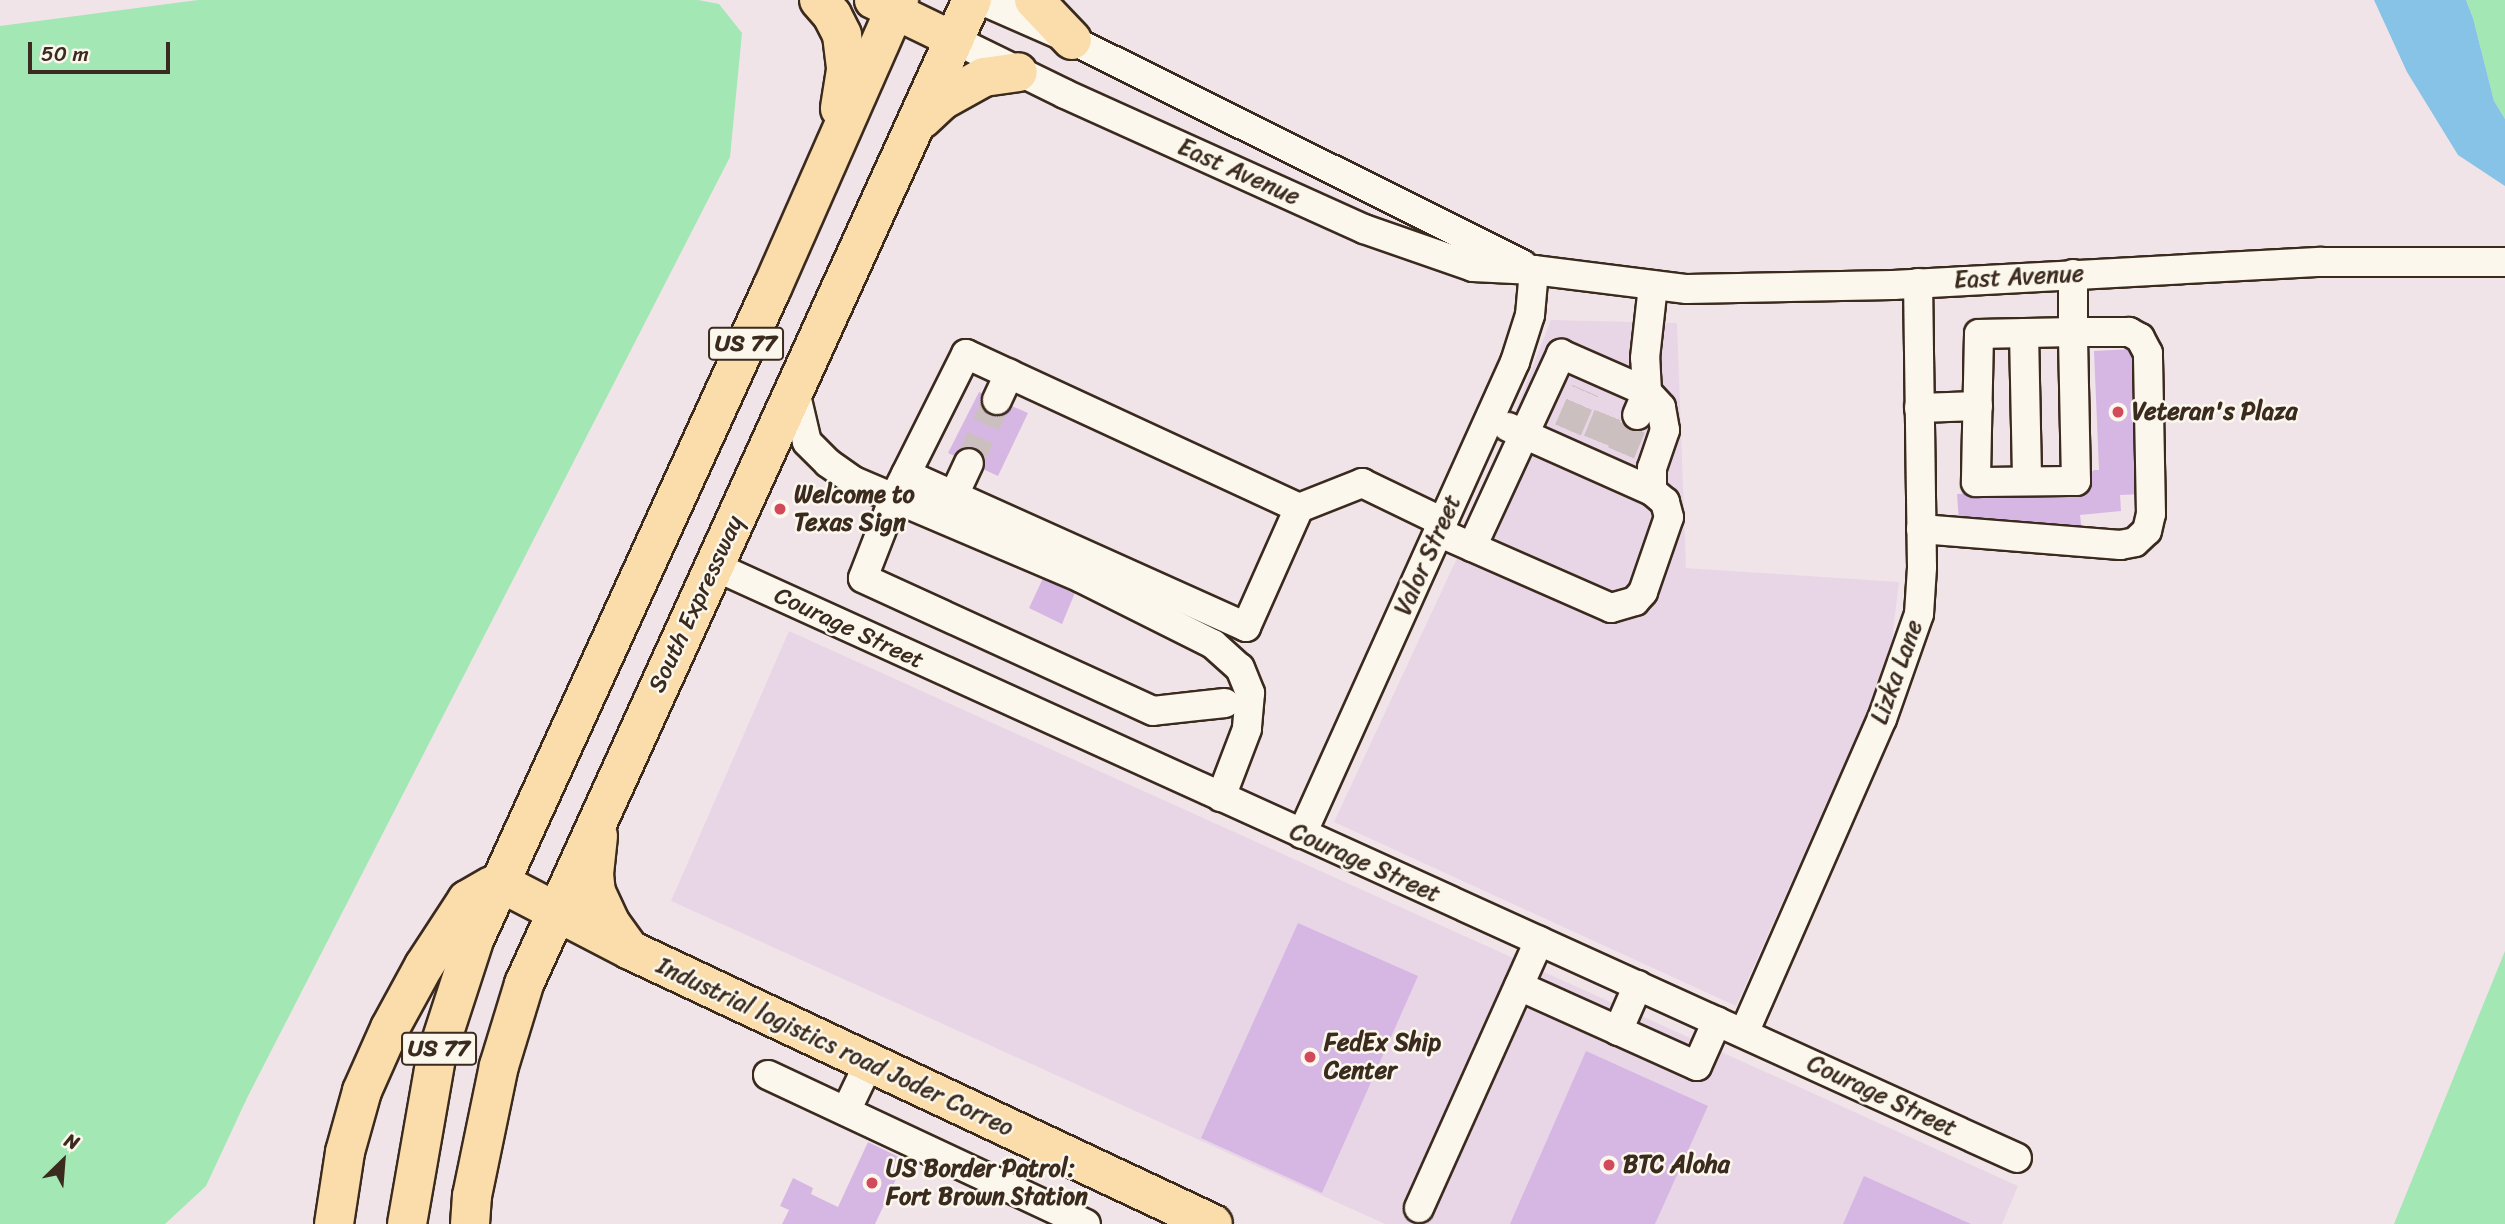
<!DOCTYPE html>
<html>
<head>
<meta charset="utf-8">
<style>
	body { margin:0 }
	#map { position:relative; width:2505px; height:1224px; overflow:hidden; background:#f0e4e9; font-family:Sriracha,sans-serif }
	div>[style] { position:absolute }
	.built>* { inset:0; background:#e8d6e7 }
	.green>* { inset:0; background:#a2e7b4 }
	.water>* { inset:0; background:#87c2e7 }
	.building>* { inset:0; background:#d6b7e3 }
	.minor-tunnel>* { height:28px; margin-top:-14px; transform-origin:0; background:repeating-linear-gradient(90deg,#ccbfc0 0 28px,transparent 0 42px) }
	.roads { filter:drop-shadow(2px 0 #3b2a1e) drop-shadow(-2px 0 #3b2a1e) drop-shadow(0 2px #3b2a1e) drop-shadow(0 -2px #3b2a1e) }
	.minor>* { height:28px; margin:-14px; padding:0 14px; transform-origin:14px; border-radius:14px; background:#fbf7ec }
	.major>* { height:35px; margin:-17.5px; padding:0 17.5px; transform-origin:17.5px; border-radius:17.5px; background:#faddab }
	.highway>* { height:38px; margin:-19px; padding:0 19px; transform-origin:19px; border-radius:19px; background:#faddab }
	.dots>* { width:19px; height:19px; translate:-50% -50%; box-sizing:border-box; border:4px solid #fbf7ec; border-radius:50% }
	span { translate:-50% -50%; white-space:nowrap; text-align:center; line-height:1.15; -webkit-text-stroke:5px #fbf7ec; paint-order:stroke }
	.shield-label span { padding:2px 5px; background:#fbf7ec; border:2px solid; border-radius:5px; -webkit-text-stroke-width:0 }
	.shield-label { font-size:23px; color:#3b2a1e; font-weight:700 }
	.street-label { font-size:24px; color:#3b2a1e }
	.poi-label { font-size:24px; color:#3b2a1e; font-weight:700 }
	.left { translate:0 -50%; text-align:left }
	.north { position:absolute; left:28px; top:1126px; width:70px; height:70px; -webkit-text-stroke:5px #fbf7ec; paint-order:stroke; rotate:25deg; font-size:19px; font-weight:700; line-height:28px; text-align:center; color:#3b2a1e }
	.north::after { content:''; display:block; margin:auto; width:24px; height:32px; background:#3b2a1e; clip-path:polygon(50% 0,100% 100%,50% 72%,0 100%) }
	.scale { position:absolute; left:28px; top:42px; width:142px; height:32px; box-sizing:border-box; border:4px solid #3b2a1e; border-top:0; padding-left:9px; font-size:21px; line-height:24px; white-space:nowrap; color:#3b2a1e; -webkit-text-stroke:5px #fbf7ec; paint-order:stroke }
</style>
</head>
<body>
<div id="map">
	<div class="built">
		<div style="clip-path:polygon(1551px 320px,1677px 323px,1686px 568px,1899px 582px,1889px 663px,1736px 1006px,1334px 822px,1458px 556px)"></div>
		<div style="clip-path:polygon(789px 631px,2018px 1186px,2002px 1224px,1385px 1224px,671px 901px)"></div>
	</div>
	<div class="green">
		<div style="clip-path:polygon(198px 0,698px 0,719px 4px,742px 33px,730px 157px,247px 1098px,206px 1186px,165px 1224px,0 1224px,0 26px)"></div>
		<div style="clip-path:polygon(2466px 0,2505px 0,2505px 119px,2494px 101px,2473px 18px)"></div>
		<div style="clip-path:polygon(2505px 951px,2505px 1224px,2394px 1224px)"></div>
	</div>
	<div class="water">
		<div style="clip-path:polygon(2374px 0,2466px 0,2473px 18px,2494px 101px,2505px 119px,2505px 186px,2458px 155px,2407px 72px)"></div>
	</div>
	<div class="building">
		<div style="clip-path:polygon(2133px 349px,2137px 354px,2143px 494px,2120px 495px,2121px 511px,2080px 515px,2082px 532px,1959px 522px,1957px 494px,2079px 489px,2080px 482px,2094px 470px,2099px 470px,2094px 351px)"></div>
		<div style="clip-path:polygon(979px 392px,1028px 413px,998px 476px,948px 453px)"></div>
		<div style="clip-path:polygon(1053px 557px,1084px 571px,1062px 624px,1029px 608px)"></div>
		<div style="clip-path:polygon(1298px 923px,1418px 976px,1322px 1193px,1201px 1138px)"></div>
		<div style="clip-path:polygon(1586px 1051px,1708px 1106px,1655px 1224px,1510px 1224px)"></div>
		<div style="clip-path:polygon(868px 1142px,905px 1160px,875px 1224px,782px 1224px,789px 1210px,780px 1206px,793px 1178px,813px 1188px,811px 1194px,838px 1207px)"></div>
		<div style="clip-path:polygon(1864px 1176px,1971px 1224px,1843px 1224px)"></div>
	</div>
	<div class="minor-tunnel">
		<div style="left:1568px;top:430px;width:43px;rotate:-66.4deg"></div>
		<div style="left:1597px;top:441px;width:40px;rotate:-68deg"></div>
		<div style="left:1621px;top:453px;width:41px;rotate:-67.2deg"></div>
		<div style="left:969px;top:463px;width:69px;rotate:-66deg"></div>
	</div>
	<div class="roads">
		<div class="minor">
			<div style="left:981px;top:0;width:99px;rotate:23.7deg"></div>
			<div style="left:1072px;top:40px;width:503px;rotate:26.46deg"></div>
			<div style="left:955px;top:40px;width:123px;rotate:26.1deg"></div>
			<div style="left:1065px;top:94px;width:328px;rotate:24.3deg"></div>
			<div style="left:1364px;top:229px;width:115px;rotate:19.2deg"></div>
			<div style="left:1473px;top:267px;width:61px;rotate:2.8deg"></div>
			<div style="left:1534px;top:270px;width:154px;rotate:7.1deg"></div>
			<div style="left:1687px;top:289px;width:206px;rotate:-1.1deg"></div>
			<div style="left:1893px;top:285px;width:429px;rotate:-3.1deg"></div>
			<div style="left:2321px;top:262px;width:184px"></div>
			<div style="left:2024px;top:333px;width:148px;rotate:88.8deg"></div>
			<div style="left:795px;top:391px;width:52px;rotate:76.8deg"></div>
			<div style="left:807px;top:442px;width:30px;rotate:45deg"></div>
			<div style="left:828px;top:463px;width:32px;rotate:35deg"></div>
			<div style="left:854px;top:481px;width:247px;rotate:23.1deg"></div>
			<div style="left:1081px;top:578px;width:148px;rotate:26.6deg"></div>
			<div style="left:1213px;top:644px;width:36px;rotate:42deg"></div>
			<div style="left:1240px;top:668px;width:27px;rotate:68deg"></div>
			<div style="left:1250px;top:693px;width:36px;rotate:95deg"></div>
			<div style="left:1247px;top:729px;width:73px;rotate:110.9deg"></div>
			<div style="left:997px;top:400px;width:29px;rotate:-65deg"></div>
			<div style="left:1919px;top:408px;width:59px;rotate:-1.9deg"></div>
			<div style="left:1508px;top:427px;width:158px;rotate:24deg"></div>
			<div style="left:906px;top:474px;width:373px;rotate:24.2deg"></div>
			<div style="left:1246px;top:627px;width:130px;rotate:-66deg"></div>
			<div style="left:954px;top:495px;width:35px;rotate:-65deg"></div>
			<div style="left:1921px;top:529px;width:200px;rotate:4.6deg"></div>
			<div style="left:2120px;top:545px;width:15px;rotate:-11deg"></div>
			<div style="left:2135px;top:542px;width:16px;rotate:-43deg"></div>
			<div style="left:2147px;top:531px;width:17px;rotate:-77deg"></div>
			<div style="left:2151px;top:514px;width:161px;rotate:-91.1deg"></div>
			<div style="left:2148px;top:353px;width:17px;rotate:-118deg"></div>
			<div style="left:2140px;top:338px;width:13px;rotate:-151deg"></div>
			<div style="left:2129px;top:332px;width:56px;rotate:180deg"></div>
			<div style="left:2073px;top:332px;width:94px;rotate:178.8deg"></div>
			<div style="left:1979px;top:334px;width:148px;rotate:91.2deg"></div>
			<div style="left:1976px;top:482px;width:100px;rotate:-0.6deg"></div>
			<div style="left:2076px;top:481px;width:149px;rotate:-91.2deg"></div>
			<div style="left:2073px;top:332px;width:58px;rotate:-90deg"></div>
			<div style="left:1438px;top:532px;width:189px;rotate:23.7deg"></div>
			<div style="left:1611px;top:608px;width:25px;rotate:-16deg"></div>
			<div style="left:1635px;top:601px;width:12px;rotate:-48deg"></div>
			<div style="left:1643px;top:592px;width:79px;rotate:-70.9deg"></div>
			<div style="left:1669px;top:517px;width:16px;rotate:-105deg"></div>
			<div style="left:1665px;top:502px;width:17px;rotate:-140deg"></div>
			<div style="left:1652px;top:491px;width:23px;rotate:-90deg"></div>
			<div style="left:1652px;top:468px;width:40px;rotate:-71.1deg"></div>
			<div style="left:1665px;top:430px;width:23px;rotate:-100deg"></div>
			<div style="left:1661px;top:407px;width:21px;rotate:-133deg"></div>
			<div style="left:1647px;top:392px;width:34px;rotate:-93deg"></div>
			<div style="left:1645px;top:358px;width:73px;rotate:-83.7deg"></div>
			<div style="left:1472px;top:547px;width:213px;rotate:-65.2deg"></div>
			<div style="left:1561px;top:354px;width:94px;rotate:23.8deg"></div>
			<div style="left:1647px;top:392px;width:25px;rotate:113deg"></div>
			<div style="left:714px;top:566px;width:1431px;rotate:24.43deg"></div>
			<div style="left:1225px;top:703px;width:72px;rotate:173.7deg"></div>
			<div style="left:1153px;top:711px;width:319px;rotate:-155.4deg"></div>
			<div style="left:863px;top:578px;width:86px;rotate:-68.8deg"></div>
			<div style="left:894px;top:498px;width:161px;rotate:-63.4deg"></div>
			<div style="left:966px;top:354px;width:367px;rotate:24.8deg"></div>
			<div style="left:1299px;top:508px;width:68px;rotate:-21.6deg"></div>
			<div style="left:1362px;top:483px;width:90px;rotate:25.7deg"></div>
			<div style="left:1302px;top:834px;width:518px;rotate:-65.71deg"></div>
			<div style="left:1515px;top:362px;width:49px;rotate:-72.3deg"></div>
			<div style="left:1530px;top:315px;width:45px;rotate:-84.9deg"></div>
			<div style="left:1519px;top:986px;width:195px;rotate:24.2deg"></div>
			<div style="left:1697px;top:1066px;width:49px;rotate:-66deg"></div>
			<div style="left:1618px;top:1031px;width:50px;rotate:-66.5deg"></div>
			<div style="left:1744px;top:1033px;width:343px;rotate:-66.3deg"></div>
			<div style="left:1882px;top:719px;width:111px;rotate:-70.6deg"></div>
			<div style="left:1919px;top:614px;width:47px;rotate:-86.3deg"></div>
			<div style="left:1922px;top:567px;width:284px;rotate:-90.8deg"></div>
			<div style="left:768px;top:1075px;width:351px;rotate:25.1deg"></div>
			<div style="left:846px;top:1111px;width:53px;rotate:-64.4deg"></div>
			<div style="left:1419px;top:1208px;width:293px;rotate:-65.8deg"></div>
		</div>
		<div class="major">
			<div style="left:872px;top:0;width:92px;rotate:25.7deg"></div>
		</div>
		<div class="highway">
			<div style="left:819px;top:0;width:20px;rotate:49deg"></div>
			<div style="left:832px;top:15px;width:22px;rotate:63deg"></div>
			<div style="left:842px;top:35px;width:35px;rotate:83deg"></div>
			<div style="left:846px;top:70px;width:39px;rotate:99deg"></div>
			<div style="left:1034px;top:0;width:55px;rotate:46.5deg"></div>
			<div style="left:922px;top:119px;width:26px;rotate:-43deg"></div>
			<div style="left:941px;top:101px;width:49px;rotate:-29.2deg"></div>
			<div style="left:984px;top:77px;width:34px;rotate:-8deg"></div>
			<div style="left:598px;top:836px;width:38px;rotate:96deg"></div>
			<div style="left:594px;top:874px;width:18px;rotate:84deg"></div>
			<div style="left:596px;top:892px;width:35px;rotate:65deg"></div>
			<div style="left:611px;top:924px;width:32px;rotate:54deg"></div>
			<div style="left:499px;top:882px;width:148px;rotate:27.4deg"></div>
			<div style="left:630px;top:950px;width:644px;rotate:25.17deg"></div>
			<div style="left:334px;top:1224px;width:73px;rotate:-81.3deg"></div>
			<div style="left:345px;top:1152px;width:63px;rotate:-74.4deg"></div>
			<div style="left:362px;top:1091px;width:69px;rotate:-66deg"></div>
			<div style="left:390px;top:1028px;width:71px;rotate:-61.3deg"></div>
			<div style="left:424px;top:966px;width:79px;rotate:-56.9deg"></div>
			<div style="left:467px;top:900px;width:28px;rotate:-30deg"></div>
			<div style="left:407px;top:1224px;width:169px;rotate:-80.1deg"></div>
			<div style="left:436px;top:1057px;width:123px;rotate:-72deg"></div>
			<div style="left:474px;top:940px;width:717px;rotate:-65.44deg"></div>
			<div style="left:772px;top:288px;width:315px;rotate:-66.2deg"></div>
			<div style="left:470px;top:1224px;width:28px;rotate:-86deg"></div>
			<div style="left:472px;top:1196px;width:133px;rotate:-78.3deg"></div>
			<div style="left:499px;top:1066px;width:86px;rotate:-73deg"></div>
			<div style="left:524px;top:984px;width:1081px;rotate:-65.52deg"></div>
		</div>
	</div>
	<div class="dots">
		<div style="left:2118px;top:412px;background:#d1495b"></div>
		<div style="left:780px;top:509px;background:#d1495b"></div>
		<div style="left:1310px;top:1057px;background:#d1495b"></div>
		<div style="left:1609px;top:1165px;background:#d1495b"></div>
		<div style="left:872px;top:1183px;background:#d1495b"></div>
	</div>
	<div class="shield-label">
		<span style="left:746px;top:344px">US 77</span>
		<span style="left:439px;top:1049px">US 77</span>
	</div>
	<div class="street-label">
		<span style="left:1239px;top:172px;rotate:24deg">East Avenue</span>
		<span style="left:2019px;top:277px;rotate:-3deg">East Avenue</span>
		<span style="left:1428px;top:555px;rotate:-66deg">Valor Street</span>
		<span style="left:696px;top:604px;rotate:-65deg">South Expressway</span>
		<span style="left:849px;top:628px;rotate:25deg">Courage Street</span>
		<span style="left:1897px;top:672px;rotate:-70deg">Lizka Lane</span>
		<span style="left:1365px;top:863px;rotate:24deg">Courage Street</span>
		<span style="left:835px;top:1047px;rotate:25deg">Industrial logistics road Joder Correo</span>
		<span style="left:1882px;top:1096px;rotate:25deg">Courage Street</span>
	</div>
	<div class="poi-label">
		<span class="left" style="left:2132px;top:412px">Veteran's Plaza</span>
		<span class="left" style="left:794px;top:509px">Welcome to<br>Texas Sign</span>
		<span class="left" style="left:1324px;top:1057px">FedEx Ship<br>Center</span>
		<span class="left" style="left:1623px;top:1165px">BTC Aloha</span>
		<span class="left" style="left:886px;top:1183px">US Border Patrol:<br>Fort Brown Station</span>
	</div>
	<div class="north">N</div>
	<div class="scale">50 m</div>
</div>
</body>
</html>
